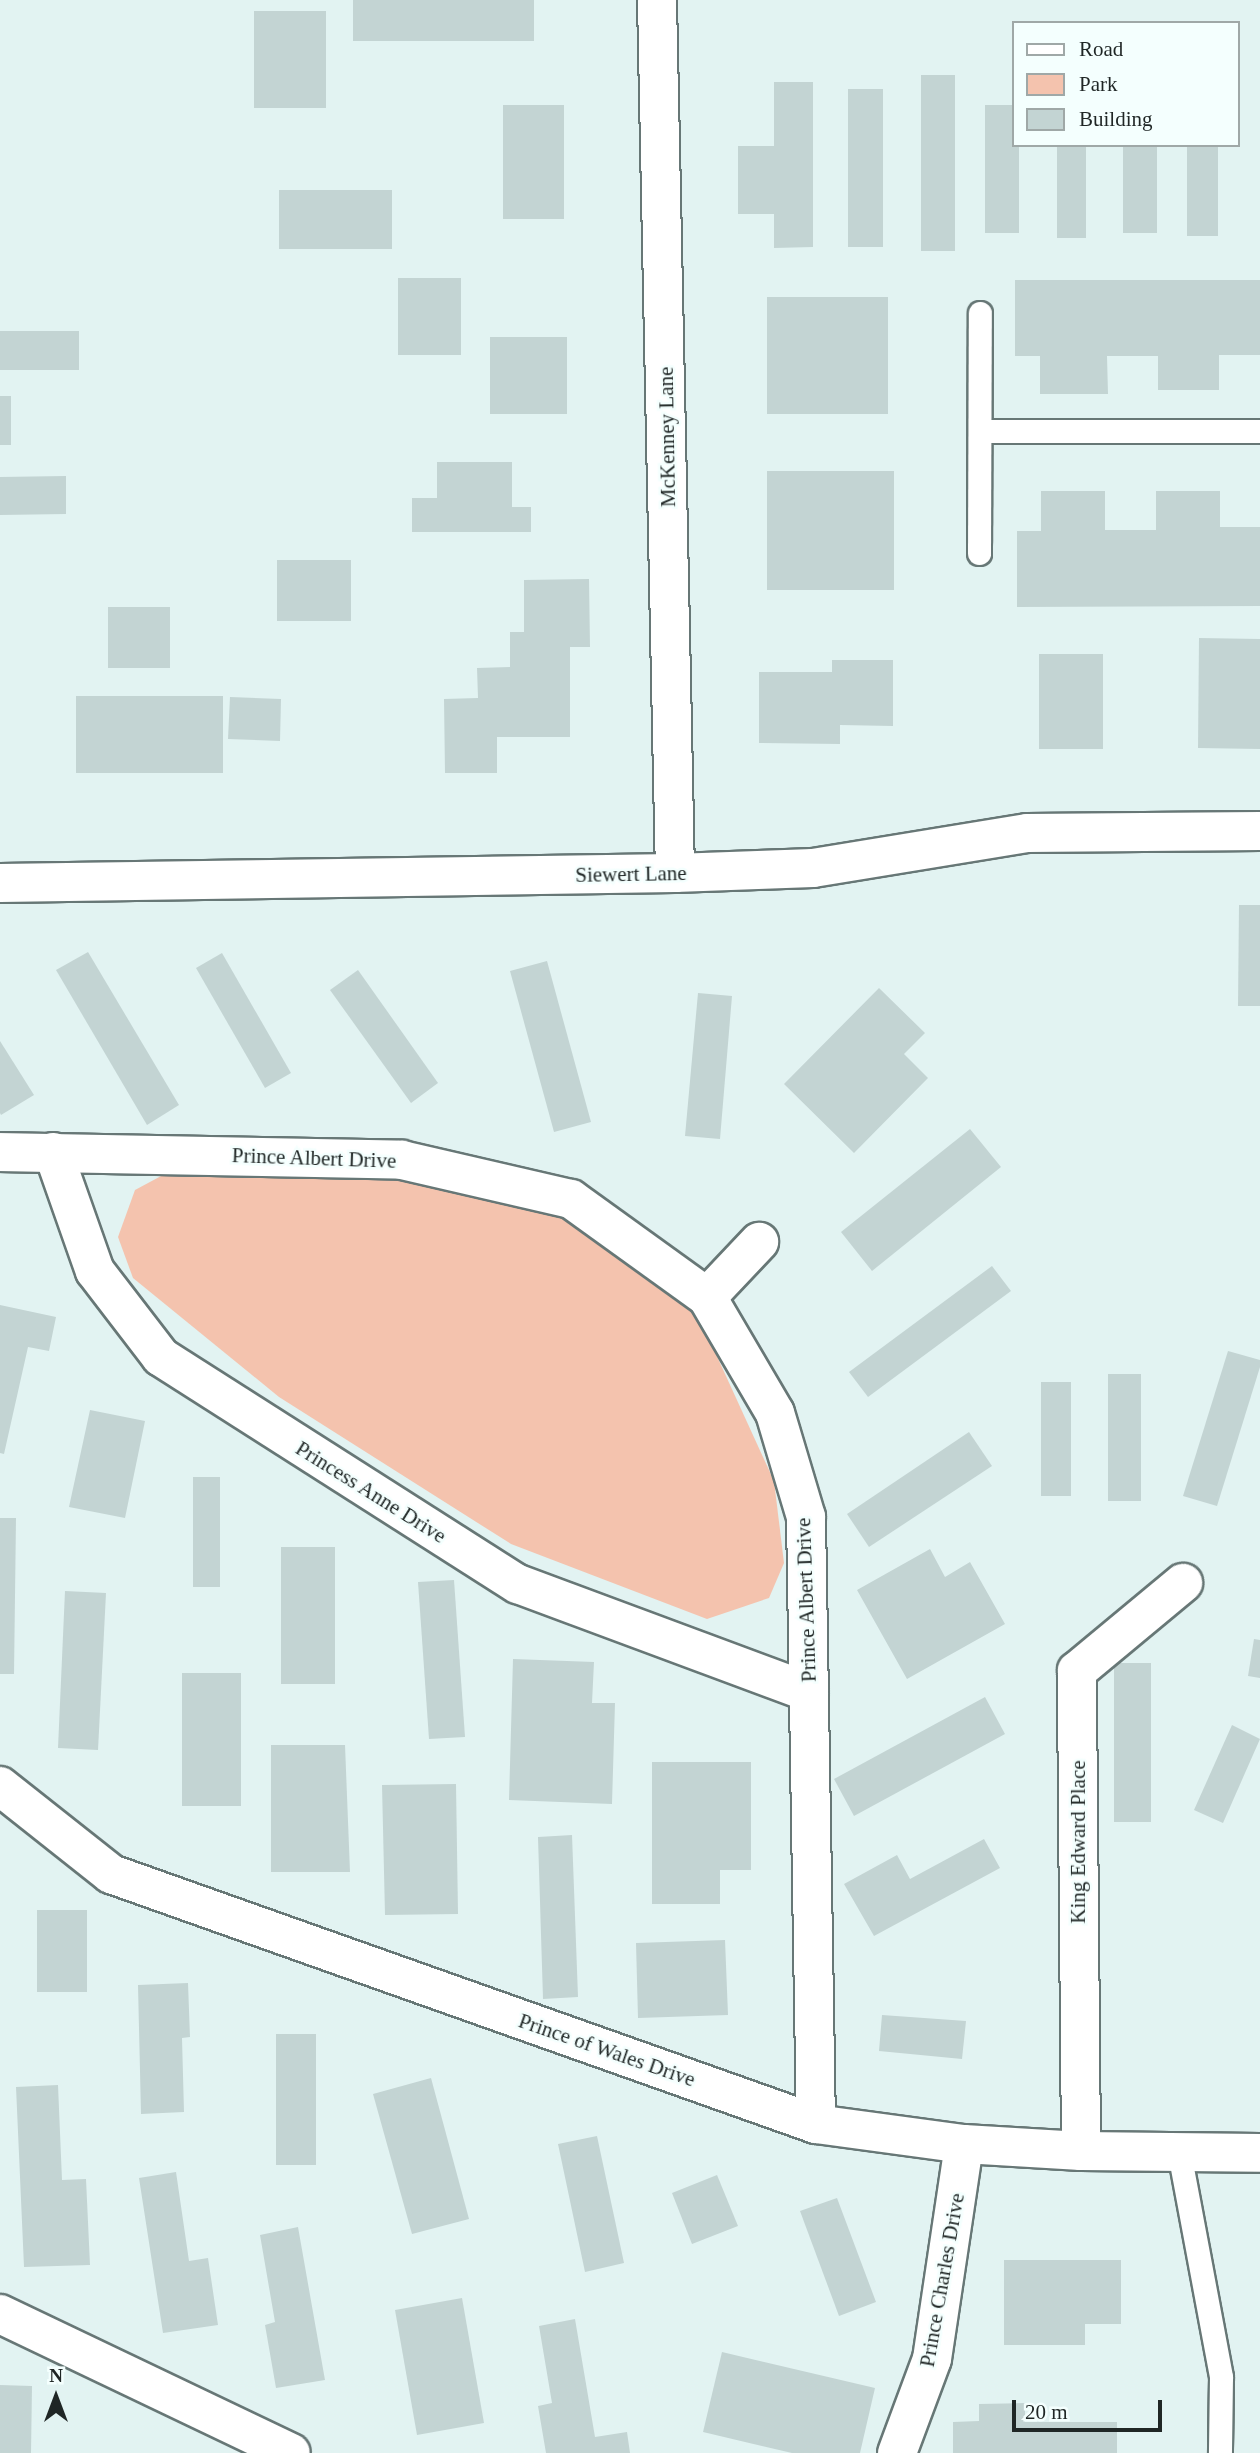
<!DOCTYPE html>
<html>
<head>
<meta charset="utf-8">
<style>
	body { margin:0 }
	#map { position:relative; width:1260px; height:2453px; overflow:hidden; background:#e2f3f2; font-family:Georgia,serif }
	div>[style] { position:absolute }
	.green>* { inset:0; background:#f4c3ae }
	.building>* { inset:0; background:#c3d4d3 }
	.roads { filter:drop-shadow(2px 0 #677776) drop-shadow(-2px 0 #677776) drop-shadow(0 2px #677776) drop-shadow(0 -2px #677776) }
	.service>* { height:23px; margin:-11.5px; padding:0 11.5px; transform-origin:11.5px; border-radius:11.5px; background:#fff }
	.minor>* { height:38px; margin:-19px; padding:0 19px; transform-origin:19px; border-radius:19px; background:#fff }
	span { translate:-50% -50%; white-space:nowrap; text-align:center; line-height:1.15; -webkit-text-stroke:5px #f4fffe; paint-order:stroke }
	.street-label { font-size:21px; color:#1f2625 }
	.legend { position:absolute; left:1012px; top:21px; width:228px; height:126px; box-sizing:border-box; background:#f4fffe; border:2px solid #9fa8a7; margin:0; padding:9px 12px; list-style:none; font-size:21px; color:#1f2625 }
	.legend li { display:flex; align-items:center; gap:14px; height:35px }
	.legend b { width:35px; border:2px solid #9fa8a7 }
	.north { position:absolute; left:21px; top:2362px; width:70px; height:70px; -webkit-text-stroke:5px #f4fffe; paint-order:stroke; rotate:0deg; font-size:19px; font-weight:700; line-height:28px; text-align:center; color:#1f2625 }
	.north::after { content:''; display:block; margin:auto; width:24px; height:32px; background:#1f2625; clip-path:polygon(50% 0,100% 100%,50% 72%,0 100%) }
	.scale { position:absolute; left:1012px; top:2400px; width:150px; height:32px; box-sizing:border-box; border:4px solid #1f2625; border-top:0; padding-left:9px; font-size:21px; line-height:24px; white-space:nowrap; color:#1f2625; -webkit-text-stroke:5px #f4fffe; paint-order:stroke }
</style>
</head>
<body>
<div id="map">
	<div class="green">
		<div style="clip-path:polygon(163px 1175px,398px 1177px,533px 1199px,605px 1232px,699px 1317px,774px 1481px,784px 1563px,769px 1598px,707px 1619px,511px 1544px,279px 1397px,133px 1278px,118px 1237px,135px 1190px)"></div>
	</div>
	<div class="building">
		<div style="clip-path:polygon(353px 0,534px 0,534px 41px,353px 41px)"></div>
		<div style="clip-path:polygon(254px 11px,326px 11px,326px 108px,254px 108px)"></div>
		<div style="clip-path:polygon(921px 75px,955px 75px,955px 251px,921px 251px)"></div>
		<div style="clip-path:polygon(774px 82px,813px 82px,813px 247px,774px 248px,774px 214px,738px 214px,738px 146px,774px 146px)"></div>
		<div style="clip-path:polygon(848px 89px,883px 89px,883px 247px,848px 247px)"></div>
		<div style="clip-path:polygon(503px 105px,564px 105px,564px 219px,503px 219px)"></div>
		<div style="clip-path:polygon(985px 105px,1013px 105px,1013px 145px,1019px 145px,1019px 233px,985px 233px)"></div>
		<div style="clip-path:polygon(1057px 145px,1086px 145px,1086px 238px,1057px 238px)"></div>
		<div style="clip-path:polygon(1123px 145px,1157px 145px,1157px 233px,1123px 233px)"></div>
		<div style="clip-path:polygon(1187px 145px,1218px 145px,1218px 236px,1187px 236px)"></div>
		<div style="clip-path:polygon(279px 190px,392px 190px,392px 249px,279px 249px)"></div>
		<div style="clip-path:polygon(398px 278px,461px 278px,461px 355px,398px 355px)"></div>
		<div style="clip-path:polygon(1015px 280px,1260px 280px,1260px 355px,1219px 355px,1219px 390px,1158px 390px,1158px 356px,1107px 356px,1108px 394px,1040px 394px,1040px 356px,1015px 356px)"></div>
		<div style="clip-path:polygon(767px 297px,888px 297px,888px 414px,767px 414px)"></div>
		<div style="clip-path:polygon(0 331px,79px 331px,79px 370px,0 370px)"></div>
		<div style="clip-path:polygon(490px 337px,567px 337px,567px 414px,490px 414px)"></div>
		<div style="clip-path:polygon(0 396px,11px 396px,11px 445px,0 445px)"></div>
		<div style="clip-path:polygon(437px 462px,512px 462px,512px 507px,531px 507px,531px 532px,412px 532px,412px 498px,437px 498px)"></div>
		<div style="clip-path:polygon(767px 471px,894px 471px,894px 590px,767px 590px)"></div>
		<div style="clip-path:polygon(66px 476px,66px 514px,0 515px,0 477px)"></div>
		<div style="clip-path:polygon(1041px 491px,1105px 491px,1105px 530px,1156px 530px,1156px 491px,1220px 491px,1220px 527px,1260px 527px,1260px 606px,1017px 607px,1017px 531px,1041px 531px)"></div>
		<div style="clip-path:polygon(277px 560px,351px 560px,351px 621px,277px 621px)"></div>
		<div style="clip-path:polygon(589px 579px,590px 647px,570px 647px,570px 737px,497px 737px,497px 773px,445px 773px,444px 699px,478px 698px,477px 668px,510px 667px,510px 632px,524px 632px,524px 580px)"></div>
		<div style="clip-path:polygon(108px 607px,170px 607px,170px 668px,108px 668px)"></div>
		<div style="clip-path:polygon(1199px 638px,1260px 639px,1260px 749px,1198px 748px)"></div>
		<div style="clip-path:polygon(1039px 654px,1103px 654px,1103px 749px,1039px 749px)"></div>
		<div style="clip-path:polygon(832px 660px,893px 660px,893px 726px,840px 725px,840px 744px,759px 743px,759px 672px,832px 672px)"></div>
		<div style="clip-path:polygon(76px 696px,223px 696px,223px 773px,76px 773px)"></div>
		<div style="clip-path:polygon(230px 697px,281px 699px,280px 741px,228px 739px)"></div>
		<div style="clip-path:polygon(1239px 905px,1260px 905px,1260px 1006px,1238px 1006px)"></div>
		<div style="clip-path:polygon(88px 952px,179px 1105px,147px 1125px,56px 970px)"></div>
		<div style="clip-path:polygon(222px 953px,291px 1073px,265px 1088px,196px 968px)"></div>
		<div style="clip-path:polygon(547px 961px,591px 1122px,554px 1132px,510px 971px)"></div>
		<div style="clip-path:polygon(358px 970px,438px 1083px,411px 1103px,330px 990px)"></div>
		<div style="clip-path:polygon(879px 988px,925px 1033px,904px 1054px,928px 1078px,854px 1153px,784px 1084px)"></div>
		<div style="clip-path:polygon(698px 993px,732px 996px,720px 1139px,685px 1136px)"></div>
		<div style="clip-path:polygon(0 1041px,34px 1095px,1px 1115px,0 1113px)"></div>
		<div style="clip-path:polygon(970px 1129px,1001px 1167px,872px 1271px,841px 1232px)"></div>
		<div style="clip-path:polygon(992px 1266px,1011px 1291px,868px 1397px,849px 1372px)"></div>
		<div style="clip-path:polygon(0 1305px,56px 1317px,49px 1351px,28px 1347px,4px 1454px,0 1453px)"></div>
		<div style="clip-path:polygon(1228px 1351px,1260px 1360px,1260px 1367px,1217px 1506px,1183px 1496px)"></div>
		<div style="clip-path:polygon(1108px 1374px,1141px 1374px,1141px 1501px,1108px 1501px)"></div>
		<div style="clip-path:polygon(1041px 1382px,1071px 1382px,1071px 1496px,1041px 1496px)"></div>
		<div style="clip-path:polygon(90px 1410px,145px 1421px,125px 1518px,69px 1507px)"></div>
		<div style="clip-path:polygon(969px 1432px,992px 1466px,869px 1547px,847px 1514px)"></div>
		<div style="clip-path:polygon(193px 1477px,220px 1477px,220px 1587px,193px 1587px)"></div>
		<div style="clip-path:polygon(0 1518px,16px 1518px,14px 1674px,0 1674px)"></div>
		<div style="clip-path:polygon(281px 1547px,335px 1547px,335px 1684px,281px 1684px)"></div>
		<div style="clip-path:polygon(930px 1549px,945px 1577px,970px 1562px,1005px 1624px,907px 1679px,857px 1590px)"></div>
		<div style="clip-path:polygon(454px 1580px,465px 1737px,429px 1739px,418px 1582px)"></div>
		<div style="clip-path:polygon(65px 1591px,106px 1593px,98px 1750px,58px 1748px)"></div>
		<div style="clip-path:polygon(1254px 1639px,1260px 1640px,1260px 1678px,1248px 1676px)"></div>
		<div style="clip-path:polygon(513px 1659px,594px 1662px,592px 1703px,615px 1703px,612px 1804px,509px 1800px)"></div>
		<div style="clip-path:polygon(1114px 1663px,1151px 1663px,1151px 1822px,1114px 1822px)"></div>
		<div style="clip-path:polygon(182px 1673px,241px 1673px,241px 1806px,182px 1806px)"></div>
		<div style="clip-path:polygon(985px 1697px,1005px 1734px,854px 1816px,834px 1779px)"></div>
		<div style="clip-path:polygon(1232px 1725px,1260px 1739px,1223px 1823px,1194px 1810px)"></div>
		<div style="clip-path:polygon(271px 1745px,345px 1745px,350px 1872px,271px 1872px)"></div>
		<div style="clip-path:polygon(652px 1762px,751px 1762px,751px 1870px,720px 1870px,720px 1904px,652px 1904px)"></div>
		<div style="clip-path:polygon(456px 1784px,458px 1914px,385px 1915px,382px 1785px)"></div>
		<div style="clip-path:polygon(572px 1835px,578px 1997px,543px 1999px,538px 1837px)"></div>
		<div style="clip-path:polygon(984px 1839px,1000px 1868px,874px 1936px,844px 1884px,897px 1855px,910px 1879px)"></div>
		<div style="clip-path:polygon(37px 1910px,87px 1910px,87px 1992px,37px 1992px)"></div>
		<div style="clip-path:polygon(725px 1940px,728px 2015px,638px 2018px,636px 1943px)"></div>
		<div style="clip-path:polygon(188px 1983px,190px 2037px,182px 2038px,184px 2112px,141px 2114px,138px 1985px)"></div>
		<div style="clip-path:polygon(882px 2015px,966px 2021px,962px 2059px,879px 2051px)"></div>
		<div style="clip-path:polygon(276px 2034px,316px 2034px,316px 2165px,276px 2165px)"></div>
		<div style="clip-path:polygon(431px 2078px,469px 2219px,412px 2234px,373px 2094px)"></div>
		<div style="clip-path:polygon(58px 2085px,62px 2180px,86px 2179px,90px 2265px,24px 2267px,16px 2087px)"></div>
		<div style="clip-path:polygon(597px 2136px,624px 2263px,585px 2272px,558px 2144px)"></div>
		<div style="clip-path:polygon(176px 2172px,189px 2261px,208px 2258px,218px 2325px,163px 2333px,139px 2178px)"></div>
		<div style="clip-path:polygon(717px 2175px,738px 2226px,692px 2244px,672px 2193px)"></div>
		<div style="clip-path:polygon(837px 2198px,876px 2302px,839px 2316px,800px 2211px)"></div>
		<div style="clip-path:polygon(298px 2227px,325px 2380px,276px 2388px,265px 2325px,275px 2322px,260px 2235px)"></div>
		<div style="clip-path:polygon(1004px 2260px,1121px 2260px,1121px 2324px,1085px 2324px,1085px 2345px,1004px 2345px)"></div>
		<div style="clip-path:polygon(462px 2298px,484px 2423px,417px 2435px,395px 2310px)"></div>
		<div style="clip-path:polygon(575px 2319px,595px 2437px,627px 2432px,630px 2453px,546px 2453px,538px 2406px,552px 2403px,539px 2326px)"></div>
		<div style="clip-path:polygon(722px 2352px,875px 2388px,860px 2453px,792px 2453px,703px 2432px)"></div>
		<div style="clip-path:polygon(0 2385px,32px 2386px,31px 2453px,0 2453px)"></div>
		<div style="clip-path:polygon(1025px 2403px,1025px 2422px,1117px 2422px,1117px 2453px,953px 2453px,953px 2422px,979px 2421px,979px 2404px)"></div>
	</div>
	<div class="roads">
		<div class="service">
			<div style="left:980px;top:431px;width:280px"></div>
			<div style="left:979px;top:553px;width:240px;rotate:-89.8deg"></div>
			<div style="left:1179px;top:2152px;width:229px;rotate:79.4deg"></div>
			<div style="left:1221px;top:2377px;width:76px;rotate:90.8deg"></div>
		</div>
		<div class="minor">
			<div style="left:657px;top:0;width:873px;rotate:88.82deg"></div>
			<div style="left:0;top:883px;width:675px;rotate:-0.85deg"></div>
			<div style="left:675px;top:873px;width:138px;rotate:-2.1deg"></div>
			<div style="left:813px;top:868px;width:217px;rotate:-9.3deg"></div>
			<div style="left:1027px;top:833px;width:233px;rotate:-0.5deg"></div>
			<div style="left:0;top:1152px;width:402px;rotate:1.1deg"></div>
			<div style="left:402px;top:1160px;width:173px;rotate:13deg"></div>
			<div style="left:571px;top:1199px;width:168px;rotate:35.8deg"></div>
			<div style="left:707px;top:1297px;width:134px;rotate:59.6deg"></div>
			<div style="left:775px;top:1413px;width:109px;rotate:73.4deg"></div>
			<div style="left:806px;top:1517px;width:607px;rotate:89.06deg"></div>
			<div style="left:53px;top:1152px;width:126px;rotate:70.6deg"></div>
			<div style="left:95px;top:1271px;width:108px;rotate:52.5deg"></div>
			<div style="left:161px;top:1357px;width:423px;rotate:32.5deg"></div>
			<div style="left:518px;top:1584px;width:310px;rotate:20.4deg"></div>
			<div style="left:707px;top:1297px;width:76px;rotate:-46.6deg"></div>
			<div style="left:0;top:1786px;width:142px;rotate:38.4deg"></div>
			<div style="left:111px;top:1874px;width:748px;rotate:19.53deg"></div>
			<div style="left:816px;top:2124px;width:149px;rotate:7.7deg"></div>
			<div style="left:964px;top:2144px;width:117px;rotate:3.4deg"></div>
			<div style="left:1081px;top:2151px;width:179px;rotate:0.6deg"></div>
			<div style="left:1081px;top:2151px;width:480px;rotate:-90.5deg"></div>
			<div style="left:1077px;top:1671px;width:138px;rotate:-39.7deg"></div>
			<div style="left:0;top:2314px;width:322px;rotate:25.5deg"></div>
			<div style="left:897px;top:2453px;width:100px;rotate:-69.6deg"></div>
			<div style="left:932px;top:2359px;width:217px;rotate:-81.5deg"></div>
		</div>
	</div>
	<div class="street-label">
		<span style="left:667px;top:437px;rotate:-91deg">McKenney Lane</span>
		<span style="left:631px;top:874px;rotate:-1deg">Siewert Lane</span>
		<span style="left:314px;top:1158px;rotate:2deg">Prince Albert Drive</span>
		<span style="left:371px;top:1492px;rotate:32deg">Princess Anne Drive</span>
		<span style="left:806px;top:1600px;rotate:-92deg">Prince Albert Drive</span>
		<span style="left:1078px;top:1842px;rotate:-90deg">King Edward Place</span>
		<span style="left:607px;top:2050px;rotate:19deg">Prince of Wales Drive</span>
		<span style="left:942px;top:2280px;rotate:-80deg">Prince Charles Drive</span>
	</div>
	<ul class="legend">
	<li><b style="height:9px;background:#fff"></b>Road</li>
	<li><b style="height:19px;background:#f4c3ae"></b>Park</li>
	<li><b style="height:19px;background:#c3d4d3"></b>Building</li>
	</ul>
	<div class="north">N</div>
	<div class="scale">20 m</div>
</div>
</body>
</html>
